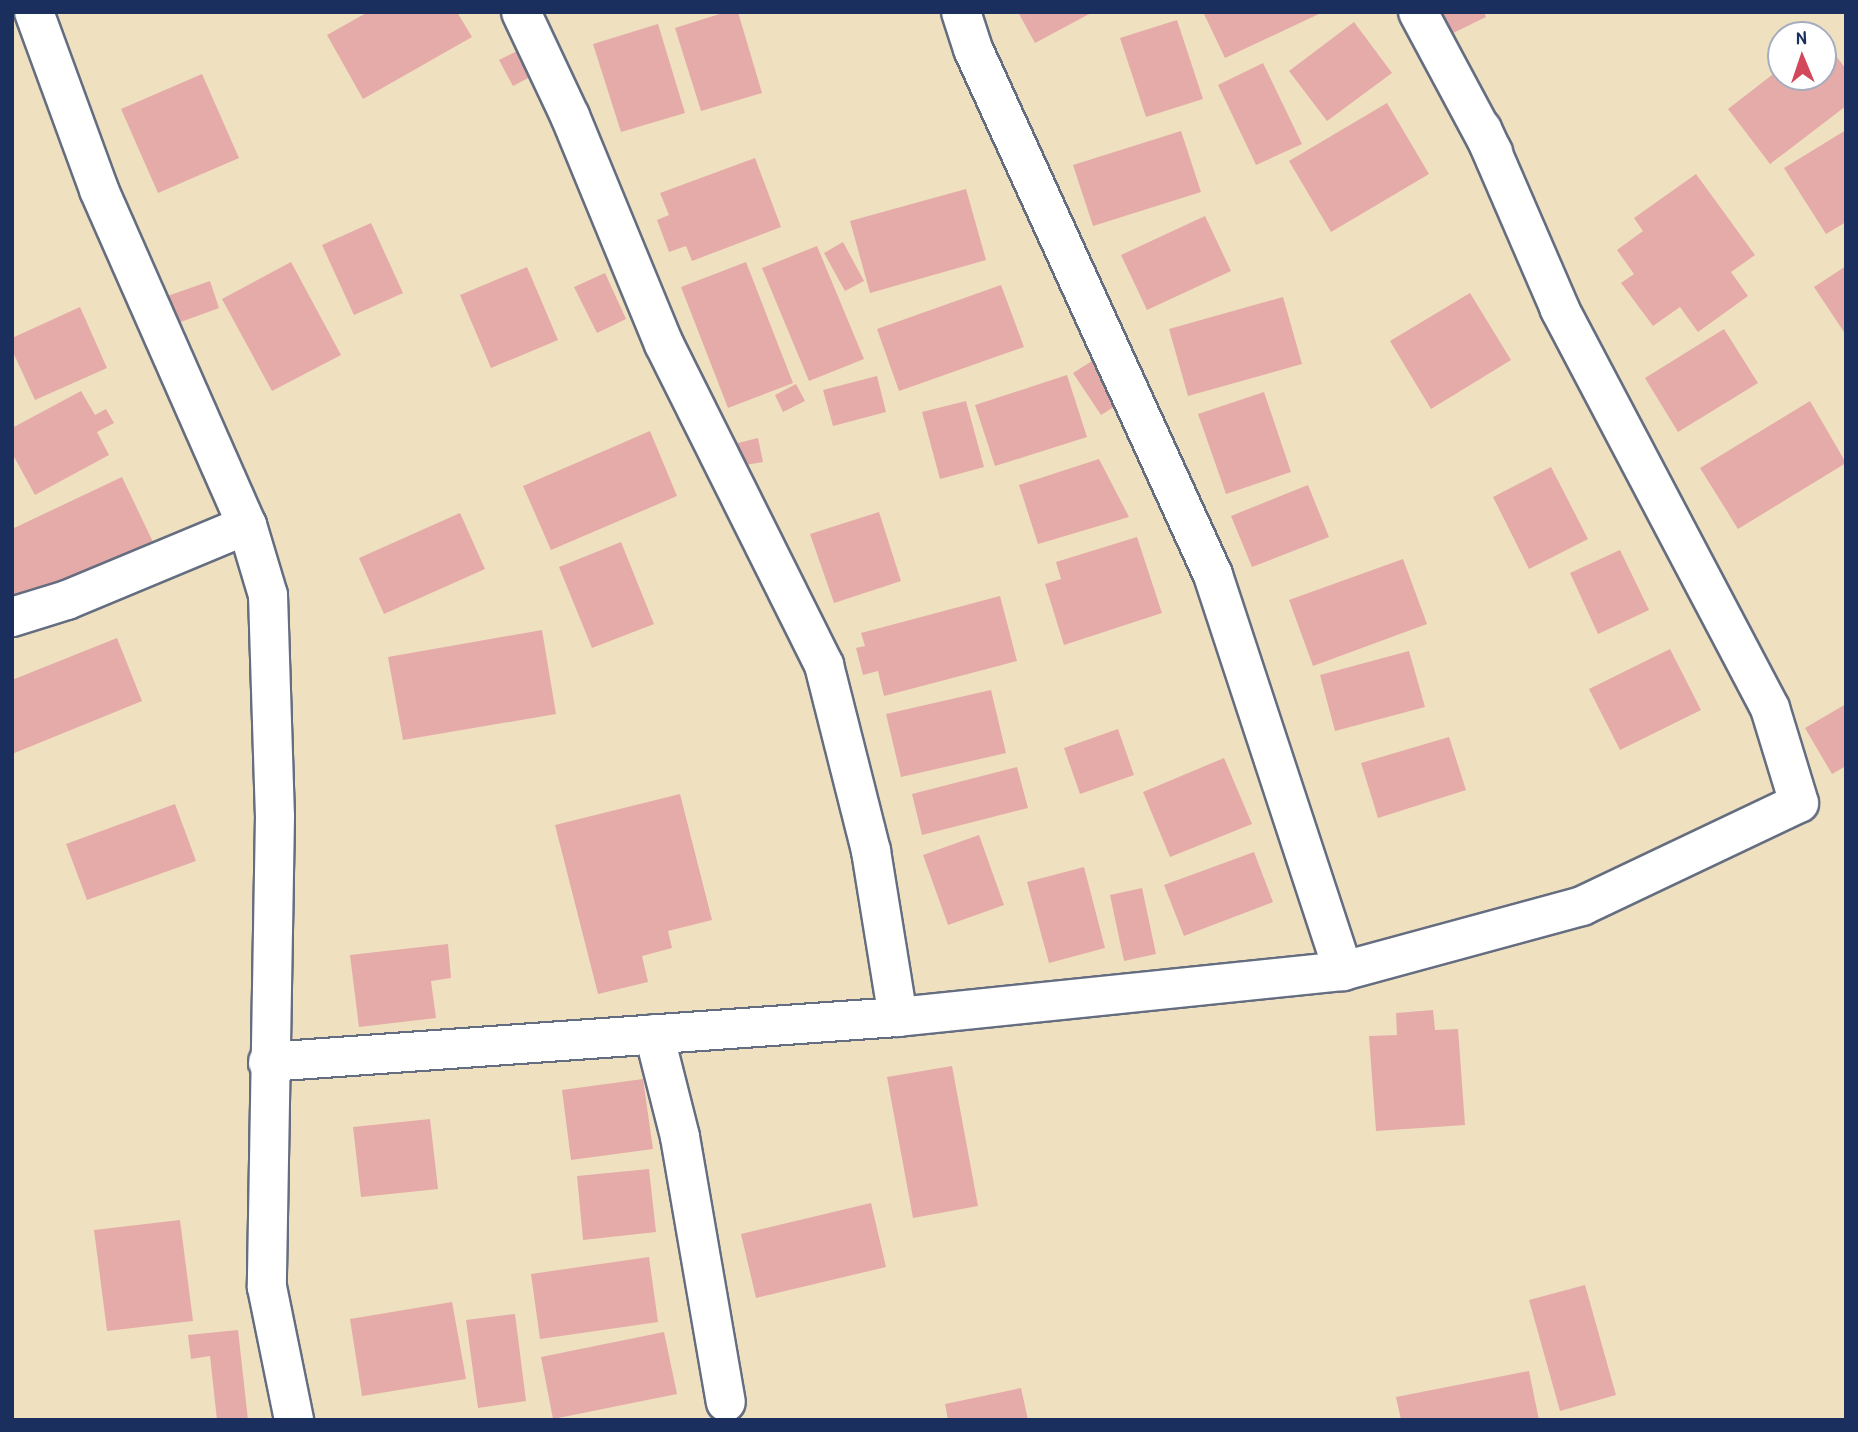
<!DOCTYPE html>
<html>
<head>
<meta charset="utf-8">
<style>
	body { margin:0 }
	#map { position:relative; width:1858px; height:1432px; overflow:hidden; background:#efe0c0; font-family:"Patrick Hand",sans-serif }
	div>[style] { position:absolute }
	.building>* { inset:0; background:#e5aba8 }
	.roads { filter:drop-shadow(2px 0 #656d80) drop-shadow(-2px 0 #656d80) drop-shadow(0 2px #656d80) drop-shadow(0 -2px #656d80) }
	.street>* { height:38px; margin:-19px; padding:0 19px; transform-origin:19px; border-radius:19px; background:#fff }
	span { translate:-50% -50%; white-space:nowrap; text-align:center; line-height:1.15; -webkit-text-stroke:5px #fff; paint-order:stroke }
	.frame { position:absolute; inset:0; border:14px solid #1b2f5e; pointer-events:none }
	.north { position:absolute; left:1767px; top:21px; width:70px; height:70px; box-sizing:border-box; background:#fff; border:2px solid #a4acbf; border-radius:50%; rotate:358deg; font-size:19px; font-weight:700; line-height:28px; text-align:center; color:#1b2f5e }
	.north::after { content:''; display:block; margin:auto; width:24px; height:32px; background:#d1495b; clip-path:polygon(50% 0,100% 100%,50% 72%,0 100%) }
</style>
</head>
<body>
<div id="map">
	<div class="building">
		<div style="clip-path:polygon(368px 12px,457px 12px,472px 37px,363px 99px,327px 35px)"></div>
		<div style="clip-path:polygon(726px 12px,738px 12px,762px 93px,701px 111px,675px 28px)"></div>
		<div style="clip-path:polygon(1018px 12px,1093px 12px,1035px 43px)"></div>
		<div style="clip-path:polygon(1203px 12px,1323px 12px,1225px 58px)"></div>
		<div style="clip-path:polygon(1431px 12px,1484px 12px,1486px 17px,1443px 38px)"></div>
		<div style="clip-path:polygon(1177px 20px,1203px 99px,1146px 117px,1120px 38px)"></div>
		<div style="clip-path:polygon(1354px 22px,1392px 73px,1327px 121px,1289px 71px)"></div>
		<div style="clip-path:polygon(658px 24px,685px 113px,621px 132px,593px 44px)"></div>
		<div style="clip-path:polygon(1823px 39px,1846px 69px,1846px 106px,1770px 164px,1728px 109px,1781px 68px,1781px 77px,1823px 77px)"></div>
		<div style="clip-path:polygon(517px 51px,530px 77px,513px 86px,499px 60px)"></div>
		<div style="clip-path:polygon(1263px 63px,1302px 144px,1256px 165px,1218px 85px)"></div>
		<div style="clip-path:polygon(202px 74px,239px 158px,158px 193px,121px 109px)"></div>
		<div style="clip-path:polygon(1387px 103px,1429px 174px,1331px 232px,1289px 161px)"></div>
		<div style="clip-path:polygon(1846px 130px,1846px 222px,1826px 234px,1784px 168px)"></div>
		<div style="clip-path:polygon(1181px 131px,1201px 192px,1093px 226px,1073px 165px)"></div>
		<div style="clip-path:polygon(755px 158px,781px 227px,692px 261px,686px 246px,669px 252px,657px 220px,669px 215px,660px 193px)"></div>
		<div style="clip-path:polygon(1696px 174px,1755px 255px,1731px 272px,1748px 296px,1698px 332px,1680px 307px,1653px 326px,1621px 283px,1634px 274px,1617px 250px,1643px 231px,1634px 218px)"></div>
		<div style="clip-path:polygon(966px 189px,986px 260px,870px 293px,850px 221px)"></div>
		<div style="clip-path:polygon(1205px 216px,1231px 271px,1147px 310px,1121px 255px)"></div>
		<div style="clip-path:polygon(371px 223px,403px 293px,354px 315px,322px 245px)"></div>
		<div style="clip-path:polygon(843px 242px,864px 281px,845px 291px,824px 253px)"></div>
		<div style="clip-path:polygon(817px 246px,864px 359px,809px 381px,762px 268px)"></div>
		<div style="clip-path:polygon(291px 262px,341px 355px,272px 391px,222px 299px)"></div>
		<div style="clip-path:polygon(746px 262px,793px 383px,728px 408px,681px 287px)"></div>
		<div style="clip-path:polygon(1846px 266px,1846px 335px,1814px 287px)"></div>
		<div style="clip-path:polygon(527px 267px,558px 340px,491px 368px,460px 295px)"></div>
		<div style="clip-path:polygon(605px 273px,626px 319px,597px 333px,574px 287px)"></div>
		<div style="clip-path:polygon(210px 281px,219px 308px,178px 323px,162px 298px)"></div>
		<div style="clip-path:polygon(1001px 285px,1024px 347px,899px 391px,877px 329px)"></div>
		<div style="clip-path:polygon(1470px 293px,1511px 360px,1431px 409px,1390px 341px)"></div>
		<div style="clip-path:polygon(1283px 297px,1302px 364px,1188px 396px,1169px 329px)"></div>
		<div style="clip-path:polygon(80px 307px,107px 368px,35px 400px,12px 350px,12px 338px)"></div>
		<div style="clip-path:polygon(1724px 329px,1758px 383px,1678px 432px,1645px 378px)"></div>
		<div style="clip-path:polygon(1092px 361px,1120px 403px,1101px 415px,1073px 373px)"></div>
		<div style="clip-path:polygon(1067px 375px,1087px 437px,995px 466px,975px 405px)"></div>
		<div style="clip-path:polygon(877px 376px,886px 412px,833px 426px,823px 390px)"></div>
		<div style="clip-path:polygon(796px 384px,805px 401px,783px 412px,775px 395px)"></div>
		<div style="clip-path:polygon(81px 391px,95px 415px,106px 409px,114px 423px,97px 432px,109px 455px,35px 495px,12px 453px,12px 428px)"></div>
		<div style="clip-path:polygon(1264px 392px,1291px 472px,1226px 494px,1198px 414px)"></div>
		<div style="clip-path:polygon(966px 401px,984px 467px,940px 479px,922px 412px)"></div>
		<div style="clip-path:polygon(1810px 401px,1846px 463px,1738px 529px,1700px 468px)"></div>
		<div style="clip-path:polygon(650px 431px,677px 496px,551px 550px,523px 486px)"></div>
		<div style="clip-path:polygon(758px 438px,763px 462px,739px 466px,734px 444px)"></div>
		<div style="clip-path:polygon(1099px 459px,1129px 517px,1038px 544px,1019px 485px)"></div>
		<div style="clip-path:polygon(1551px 467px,1588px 539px,1529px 569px,1493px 497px)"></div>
		<div style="clip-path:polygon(122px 477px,153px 542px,12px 609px,12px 529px)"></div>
		<div style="clip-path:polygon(1308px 485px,1329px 537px,1252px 567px,1231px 516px)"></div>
		<div style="clip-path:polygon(879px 512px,901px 581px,834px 603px,810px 534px)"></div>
		<div style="clip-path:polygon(460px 513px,485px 569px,384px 614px,359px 558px)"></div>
		<div style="clip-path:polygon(1137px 537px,1162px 613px,1064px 645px,1045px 584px,1061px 579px,1056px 562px)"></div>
		<div style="clip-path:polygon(621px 542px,654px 624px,592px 648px,559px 567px)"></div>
		<div style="clip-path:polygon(1620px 550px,1649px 610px,1598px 634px,1570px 573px)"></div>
		<div style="clip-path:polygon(1403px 559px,1427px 624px,1313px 666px,1289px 600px)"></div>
		<div style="clip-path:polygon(1000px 596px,1017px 661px,884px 696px,878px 671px,863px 675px,856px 648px,865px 646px,861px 633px)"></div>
		<div style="clip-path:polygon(542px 630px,556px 714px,403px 740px,388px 657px)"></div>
		<div style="clip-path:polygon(117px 638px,142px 701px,12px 754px,12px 680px)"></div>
		<div style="clip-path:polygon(1670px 649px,1701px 710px,1620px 750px,1589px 689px)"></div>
		<div style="clip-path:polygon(1409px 651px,1425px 707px,1335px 731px,1320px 675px)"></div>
		<div style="clip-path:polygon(991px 690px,1006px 753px,901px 777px,886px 714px)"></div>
		<div style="clip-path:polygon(1846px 704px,1846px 766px,1832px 774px,1805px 728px)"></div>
		<div style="clip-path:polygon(1118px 729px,1134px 775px,1080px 794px,1064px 748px)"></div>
		<div style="clip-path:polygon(1449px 737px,1466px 790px,1378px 818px,1361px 763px)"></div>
		<div style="clip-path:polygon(1224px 758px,1252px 824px,1170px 857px,1143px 792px)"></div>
		<div style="clip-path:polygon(1017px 767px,1028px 808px,922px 835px,912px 794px)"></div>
		<div style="clip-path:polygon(680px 794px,712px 920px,668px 931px,672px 948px,642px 956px,648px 982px,598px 994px,555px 825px)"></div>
		<div style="clip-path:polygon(175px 804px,196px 861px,87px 900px,66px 844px)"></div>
		<div style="clip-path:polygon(979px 835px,1004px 905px,948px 925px,923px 855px)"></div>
		<div style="clip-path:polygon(1254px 852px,1273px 902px,1184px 936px,1164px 885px)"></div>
		<div style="clip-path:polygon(1084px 867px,1105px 948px,1049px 963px,1027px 882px)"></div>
		<div style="clip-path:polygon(1142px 888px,1156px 954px,1124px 961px,1110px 895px)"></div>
		<div style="clip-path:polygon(448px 944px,451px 978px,431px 981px,436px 1018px,359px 1027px,350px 955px)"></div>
		<div style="clip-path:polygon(1433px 1010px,1435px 1030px,1458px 1029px,1465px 1125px,1376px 1131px,1369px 1036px,1397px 1035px,1396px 1013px)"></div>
		<div style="clip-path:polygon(952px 1066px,978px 1206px,913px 1218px,887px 1077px)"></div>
		<div style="clip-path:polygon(643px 1079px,653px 1149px,571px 1160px,562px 1090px)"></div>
		<div style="clip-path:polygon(430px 1119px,438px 1189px,361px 1197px,353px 1127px)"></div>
		<div style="clip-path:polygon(649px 1169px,656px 1232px,583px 1240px,577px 1176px)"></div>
		<div style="clip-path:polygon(871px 1203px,886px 1267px,756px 1298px,741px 1234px)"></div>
		<div style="clip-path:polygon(180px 1220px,193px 1321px,107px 1331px,94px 1230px)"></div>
		<div style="clip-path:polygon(649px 1257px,658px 1322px,540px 1339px,531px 1274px)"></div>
		<div style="clip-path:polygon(1585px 1285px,1616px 1395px,1560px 1411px,1529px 1300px)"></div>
		<div style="clip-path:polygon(452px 1302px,466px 1379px,362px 1396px,350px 1319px)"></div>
		<div style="clip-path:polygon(515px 1314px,526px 1401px,478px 1408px,466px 1320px)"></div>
		<div style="clip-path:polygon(238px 1330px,248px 1420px,217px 1420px,210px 1356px,191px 1359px,188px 1335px)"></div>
		<div style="clip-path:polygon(664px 1332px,677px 1394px,553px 1419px,541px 1357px)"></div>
		<div style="clip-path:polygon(1529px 1371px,1539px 1420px,1401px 1420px,1396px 1397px)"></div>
		<div style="clip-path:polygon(1021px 1388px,1028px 1420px,948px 1420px,945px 1404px)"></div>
	</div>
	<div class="roads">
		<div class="street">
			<div style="left:34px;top:12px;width:189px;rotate:69.9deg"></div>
			<div style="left:99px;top:190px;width:366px;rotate:66.2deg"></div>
			<div style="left:247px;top:525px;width:73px;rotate:73.3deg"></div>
			<div style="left:268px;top:595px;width:221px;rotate:88.2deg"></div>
			<div style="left:275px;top:816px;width:471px;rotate:91deg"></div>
			<div style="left:267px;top:1287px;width:136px;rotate:78.5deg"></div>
			<div style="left:521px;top:12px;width:115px;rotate:64.8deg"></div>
			<div style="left:570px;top:116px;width:247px;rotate:67.6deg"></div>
			<div style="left:664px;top:344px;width:359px;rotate:63.5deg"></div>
			<div style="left:824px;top:665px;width:192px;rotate:75.8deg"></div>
			<div style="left:871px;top:851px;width:168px;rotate:80.8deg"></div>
			<div style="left:961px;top:12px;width:39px;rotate:72deg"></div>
			<div style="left:973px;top:49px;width:578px;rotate:65.47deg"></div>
			<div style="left:1213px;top:575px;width:417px;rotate:71.8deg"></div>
			<div style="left:1418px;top:12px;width:159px;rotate:61.8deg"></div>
			<div style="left:12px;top:617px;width:58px;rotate:-17.2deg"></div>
			<div style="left:67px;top:600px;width:195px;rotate:-22.6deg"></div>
			<div style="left:654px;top:1034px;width:106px;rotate:75.8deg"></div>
			<div style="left:680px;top:1137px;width:269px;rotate:80.2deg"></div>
			<div style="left:268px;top:1062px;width:632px;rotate:-4.09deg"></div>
			<div style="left:898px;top:1017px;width:447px;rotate:-5.9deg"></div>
			<div style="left:1343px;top:971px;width:248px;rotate:-15.2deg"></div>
			<div style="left:1582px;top:906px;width:240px;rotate:-25.4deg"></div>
			<div style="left:1799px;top:803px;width:99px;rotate:-107deg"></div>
			<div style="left:1770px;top:708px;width:451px;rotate:-117.8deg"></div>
			<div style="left:1560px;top:309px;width:196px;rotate:-113.4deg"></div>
		</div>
	</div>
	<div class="frame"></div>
	<div class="north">N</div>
</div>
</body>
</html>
